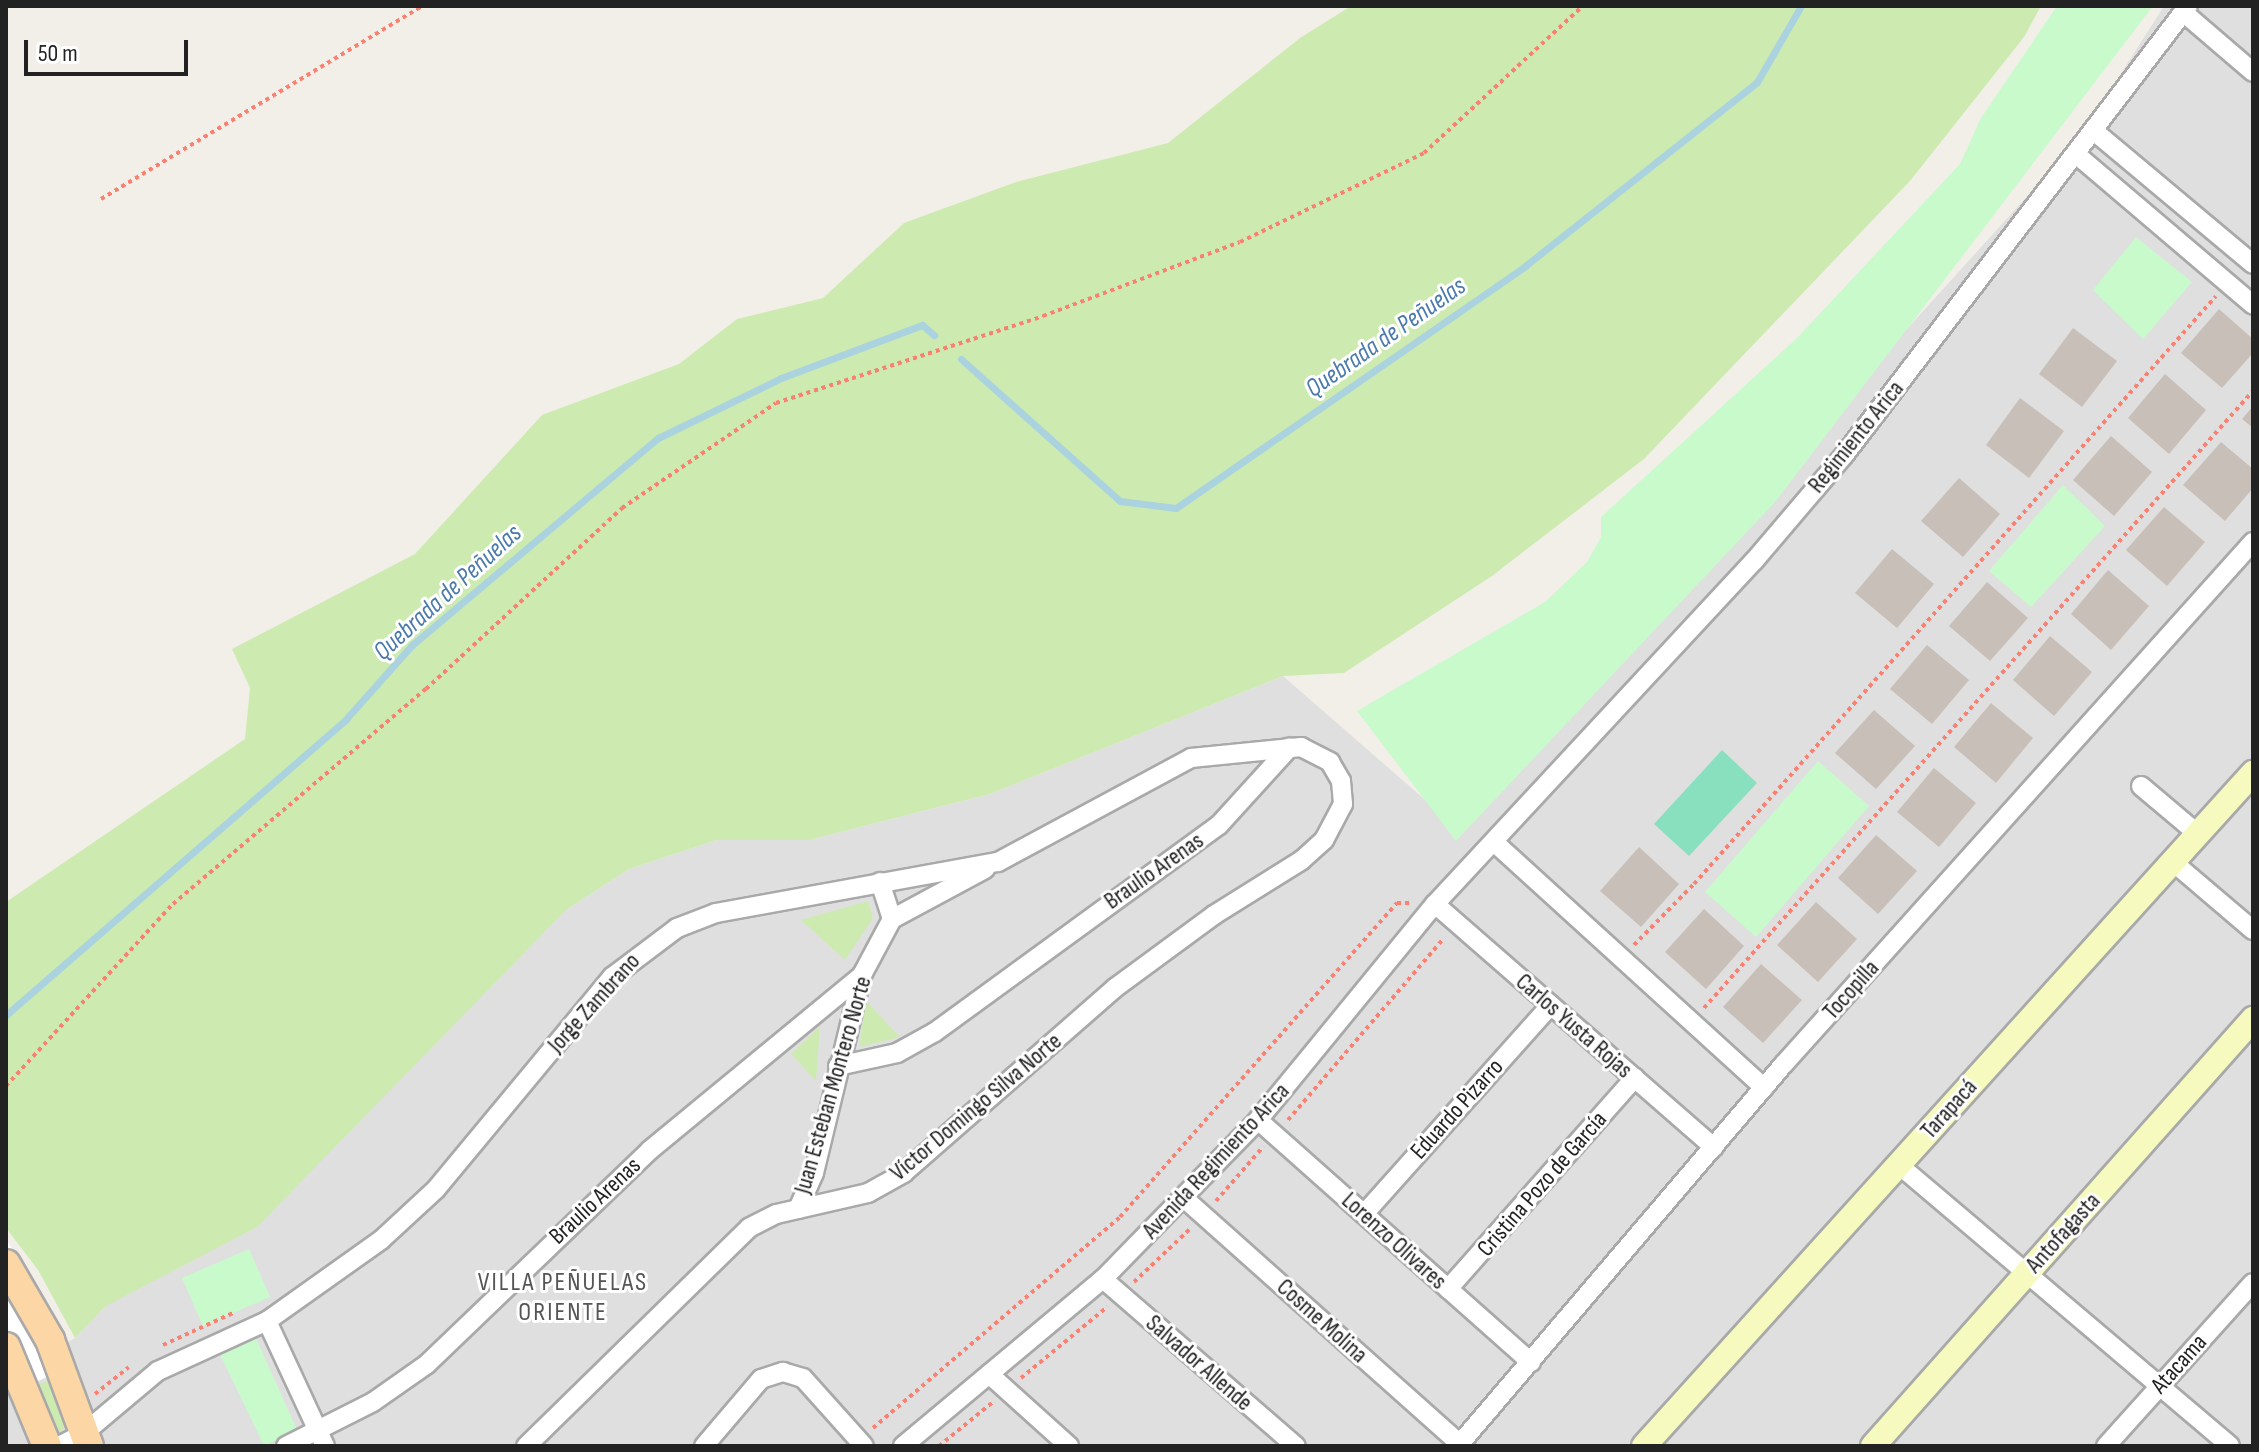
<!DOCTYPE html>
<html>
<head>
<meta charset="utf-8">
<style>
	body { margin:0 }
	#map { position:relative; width:2259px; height:1452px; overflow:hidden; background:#f2efe9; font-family:"Sofia Sans Condensed",sans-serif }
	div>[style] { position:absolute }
	.residential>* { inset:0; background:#e0dfdf }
	.grass>* { inset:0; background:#cdebb0 }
	.park>* { inset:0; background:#c8facc }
	.pitch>* { inset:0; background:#88e0be }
	.pier>* { inset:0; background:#fff }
	.stream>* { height:7px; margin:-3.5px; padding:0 3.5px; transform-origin:3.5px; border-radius:3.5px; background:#aad3df }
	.building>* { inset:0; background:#c7bfb8 }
	.path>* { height:4px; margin-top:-2px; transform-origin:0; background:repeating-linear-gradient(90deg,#fa8072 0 4px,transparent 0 8px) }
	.roads { filter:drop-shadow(2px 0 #a9a9a9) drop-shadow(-2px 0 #a9a9a9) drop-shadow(0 2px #a9a9a9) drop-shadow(0 -2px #a9a9a9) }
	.minor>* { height:18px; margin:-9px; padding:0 9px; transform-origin:9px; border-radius:9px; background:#fff }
	.secondary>* { height:24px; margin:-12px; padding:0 12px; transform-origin:12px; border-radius:12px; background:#f7fabf }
	.primary>* { height:28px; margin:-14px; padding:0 14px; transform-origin:14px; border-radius:14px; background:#fcd6a4 }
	span { translate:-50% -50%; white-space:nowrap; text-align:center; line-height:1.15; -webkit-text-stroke:6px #fff; paint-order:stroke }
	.street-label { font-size:24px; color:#222 }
	.water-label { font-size:26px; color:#4a7aab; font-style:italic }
	.neighbourhood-label { font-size:26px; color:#555; letter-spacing:2px }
	.frame { position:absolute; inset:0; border:8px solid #222; pointer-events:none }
	.scale { position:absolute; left:24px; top:40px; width:164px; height:36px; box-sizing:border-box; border:4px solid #222; border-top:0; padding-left:10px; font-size:24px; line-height:28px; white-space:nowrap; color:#222; -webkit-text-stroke:6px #fff; paint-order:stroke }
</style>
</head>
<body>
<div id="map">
	<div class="residential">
		<div style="clip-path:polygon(2164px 6px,2253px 6px,2253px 1446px,6px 1446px,6px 1376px,75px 1338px,106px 1306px,566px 910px,629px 869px,717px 840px,809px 840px,990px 794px,1283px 676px,1431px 805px,1450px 833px,2080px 138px)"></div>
	</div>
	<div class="grass">
		<div style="clip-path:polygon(1351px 6px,2041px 6px,2024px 37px,1910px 181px,1644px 459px,1492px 576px,1344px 673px,1283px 676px,990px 794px,809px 840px,717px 840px,629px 869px,566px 910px,257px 1227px,106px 1306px,75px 1338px,38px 1270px,6px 1228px,6px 902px,245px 739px,250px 688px,232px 649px,415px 554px,542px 415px,679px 364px,737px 319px,823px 298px,904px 223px,1016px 182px,1168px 143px,1300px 38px)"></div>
		<div style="clip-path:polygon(868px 901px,873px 918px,845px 960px,801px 920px)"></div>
		<div style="clip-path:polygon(866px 1001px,900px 1037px,859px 1047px)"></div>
		<div style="clip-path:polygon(820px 1026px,816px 1081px,791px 1054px)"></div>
		<div style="clip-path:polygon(49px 1380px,65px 1428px,55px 1435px,35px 1386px)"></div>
	</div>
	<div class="park">
		<div style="clip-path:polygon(2057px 6px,2153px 6px,1776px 501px,1456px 841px,1357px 711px,1545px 602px,1587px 562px,1601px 537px,1601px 517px,1797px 338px,1960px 164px,1981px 118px)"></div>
		<div style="clip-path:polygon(2136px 237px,2192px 282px,2143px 339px,2093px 290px)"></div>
		<div style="clip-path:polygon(2063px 485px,2105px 526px,2031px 607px,1989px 571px)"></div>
		<div style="clip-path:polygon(1818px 761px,1869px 806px,1756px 937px,1705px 892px)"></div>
		<div style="clip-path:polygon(249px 1249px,270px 1297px,203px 1326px,182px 1278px)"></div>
		<div style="clip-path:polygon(255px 1336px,297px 1430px,264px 1446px,219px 1352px)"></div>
	</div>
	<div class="pitch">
		<div style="clip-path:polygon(1722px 750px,1757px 783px,1689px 856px,1654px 824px)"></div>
	</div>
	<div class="pier">
		<div style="clip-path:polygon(6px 1239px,50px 1307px,76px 1364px,9px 1394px)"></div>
	</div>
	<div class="stream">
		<div style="left:961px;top:359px;width:213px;rotate:41.8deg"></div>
		<div style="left:1120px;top:501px;width:56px;rotate:7.1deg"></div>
		<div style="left:1176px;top:508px;width:425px;rotate:-34.7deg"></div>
		<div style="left:1525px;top:266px;width:296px;rotate:-38.4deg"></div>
		<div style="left:1757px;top:82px;width:88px;rotate:-59.9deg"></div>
		<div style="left:6px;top:1015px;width:451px;rotate:-41deg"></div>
		<div style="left:346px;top:719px;width:99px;rotate:-48.3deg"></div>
		<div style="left:412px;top:645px;width:322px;rotate:-40.1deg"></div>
		<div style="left:658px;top:438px;width:137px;rotate:-26deg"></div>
		<div style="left:781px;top:378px;width:151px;rotate:-20.6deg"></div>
		<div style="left:922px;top:325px;width:16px;rotate:40deg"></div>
	</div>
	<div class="building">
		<div style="clip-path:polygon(2219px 309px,2253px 339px,2253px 353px,2222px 388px,2181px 353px)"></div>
		<div style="clip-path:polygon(2073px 328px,2117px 361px,2082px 407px,2039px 374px)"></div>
		<div style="clip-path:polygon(2165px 374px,2206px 410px,2169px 454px,2128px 418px)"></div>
		<div style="clip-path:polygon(2020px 398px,2064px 431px,2029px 478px,1986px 445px)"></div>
		<div style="clip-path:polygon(2253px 406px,2253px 428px,2242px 419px)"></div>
		<div style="clip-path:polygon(2111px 436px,2152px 472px,2114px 516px,2073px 480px)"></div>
		<div style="clip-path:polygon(2221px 442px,2253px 469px,2253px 488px,2225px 521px,2183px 485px)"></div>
		<div style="clip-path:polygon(1959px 478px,2000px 514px,1963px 557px,1921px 521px)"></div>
		<div style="clip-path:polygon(2164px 507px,2205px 542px,2167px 586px,2126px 550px)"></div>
		<div style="clip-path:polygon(1892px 549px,1934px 584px,1897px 628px,1855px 593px)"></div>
		<div style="clip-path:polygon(2108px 570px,2149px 606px,2111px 650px,2071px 614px)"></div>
		<div style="clip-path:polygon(1987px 582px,2028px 618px,1990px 661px,1949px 626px)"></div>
		<div style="clip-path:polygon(2050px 636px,2092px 672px,2054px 716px,2013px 680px)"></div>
		<div style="clip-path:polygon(1927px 645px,1969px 680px,1932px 724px,1890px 689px)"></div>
		<div style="clip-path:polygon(1991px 703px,2033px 738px,1996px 783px,1954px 747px)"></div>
		<div style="clip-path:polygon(1874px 710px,1915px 746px,1876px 789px,1835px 753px)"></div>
		<div style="clip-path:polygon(1934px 768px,1976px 803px,1939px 847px,1897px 812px)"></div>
		<div style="clip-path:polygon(1876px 835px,1917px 871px,1878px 914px,1838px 878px)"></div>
		<div style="clip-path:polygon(1639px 847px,1679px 884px,1641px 927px,1600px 891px)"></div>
		<div style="clip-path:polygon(1816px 902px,1857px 939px,1818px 982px,1777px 945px)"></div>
		<div style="clip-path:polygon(1704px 909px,1744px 946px,1706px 989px,1665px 952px)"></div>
		<div style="clip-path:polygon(1761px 964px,1802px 1000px,1763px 1043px,1723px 1007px)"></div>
	</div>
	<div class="path">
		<div style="left:101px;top:199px;width:375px;rotate:-31deg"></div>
		<div style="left:1634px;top:945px;width:86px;rotate:-45.5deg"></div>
		<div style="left:1694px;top:884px;width:786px;rotate:-48.4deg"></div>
		<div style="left:1704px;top:1008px;width:826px;rotate:-48.34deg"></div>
		<div style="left:6px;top:1086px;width:247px;rotate:-47.5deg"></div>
		<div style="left:173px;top:904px;width:332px;rotate:-40.4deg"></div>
		<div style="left:426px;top:689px;width:267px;rotate:-42.7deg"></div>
		<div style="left:622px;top:508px;width:186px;rotate:-34.3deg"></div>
		<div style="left:776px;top:403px;width:281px;rotate:-18deg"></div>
		<div style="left:1043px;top:316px;width:210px;rotate:-20.6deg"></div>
		<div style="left:1240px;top:242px;width:204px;rotate:-25.8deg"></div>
		<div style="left:1424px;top:153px;width:217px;rotate:-42.8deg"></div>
		<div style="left:1288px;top:1120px;width:240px;rotate:-49.4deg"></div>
		<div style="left:1216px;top:1201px;width:72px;rotate:-49deg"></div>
		<div style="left:1134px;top:1282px;width:79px;rotate:-43.5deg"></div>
		<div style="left:163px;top:1345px;width:79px;rotate:-24.6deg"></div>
		<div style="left:1021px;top:1378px;width:112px;rotate:-39.5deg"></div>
		<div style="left:95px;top:1394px;width:43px;rotate:-38.5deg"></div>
		<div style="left:873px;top:1428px;width:325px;rotate:-40.5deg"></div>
		<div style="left:1120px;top:1217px;width:419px;rotate:-48.6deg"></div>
		<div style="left:1397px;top:903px;width:12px"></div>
		<div style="left:939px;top:1446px;width:70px;rotate:-39.2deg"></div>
	</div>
	<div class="roads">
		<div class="minor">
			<div style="left:2183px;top:12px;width:92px;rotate:40.6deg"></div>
			<div style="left:2094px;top:131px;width:207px;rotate:39.9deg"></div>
			<div style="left:2077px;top:155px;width:231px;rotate:40.4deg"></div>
			<div style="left:2141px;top:786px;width:75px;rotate:40.1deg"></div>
			<div style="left:1494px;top:842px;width:365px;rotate:42.3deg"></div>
			<div style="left:2173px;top:862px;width:105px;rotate:40.4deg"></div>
			<div style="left:880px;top:882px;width:39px;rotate:72deg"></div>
			<div style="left:1435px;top:904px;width:370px;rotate:41.1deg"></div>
			<div style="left:838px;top:1066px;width:60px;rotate:-12.4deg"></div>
			<div style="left:897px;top:1053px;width:43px;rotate:-28.9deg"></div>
			<div style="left:935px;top:1032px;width:351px;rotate:-36.1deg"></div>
			<div style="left:1219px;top:825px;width:105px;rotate:-47.7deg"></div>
			<div style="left:1258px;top:1120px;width:365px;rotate:41.6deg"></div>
			<div style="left:1899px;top:1165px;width:434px;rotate:40.3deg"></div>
			<div style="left:1185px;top:1199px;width:368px;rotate:41.7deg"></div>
			<div style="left:798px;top:1209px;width:39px;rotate:-66deg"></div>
			<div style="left:814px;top:1173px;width:204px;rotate:-76.4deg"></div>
			<div style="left:862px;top:975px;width:64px;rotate:-61.8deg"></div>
			<div style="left:892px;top:919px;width:106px;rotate:-28.3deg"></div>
			<div style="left:1364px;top:1214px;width:280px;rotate:-48.2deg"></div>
			<div style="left:1103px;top:1279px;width:255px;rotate:40.9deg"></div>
			<div style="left:1448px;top:1289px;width:282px;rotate:-48.5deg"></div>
			<div style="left:267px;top:1321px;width:138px;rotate:65.1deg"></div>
			<div style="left:989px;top:1374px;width:108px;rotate:42deg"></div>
			<div style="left:59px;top:1446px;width:28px;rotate:-27deg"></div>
			<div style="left:84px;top:1433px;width:97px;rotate:-40deg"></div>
			<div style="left:158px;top:1371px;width:120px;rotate:-24.6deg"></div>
			<div style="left:267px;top:1321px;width:140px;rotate:-35.4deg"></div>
			<div style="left:381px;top:1240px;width:75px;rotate:-42.8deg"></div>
			<div style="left:436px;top:1189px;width:276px;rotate:-50.3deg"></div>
			<div style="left:612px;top:977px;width:81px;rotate:-37deg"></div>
			<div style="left:677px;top:928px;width:42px;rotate:-21deg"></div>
			<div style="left:716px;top:913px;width:287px;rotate:-10.3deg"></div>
			<div style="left:998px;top:862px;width:219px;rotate:-28.3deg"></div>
			<div style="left:1191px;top:758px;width:111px;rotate:-5.7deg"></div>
			<div style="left:1301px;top:747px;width:33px;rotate:27deg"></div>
			<div style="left:1330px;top:762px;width:22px;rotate:60deg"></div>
			<div style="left:1341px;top:781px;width:23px;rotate:85deg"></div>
			<div style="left:1343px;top:804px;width:41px;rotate:117.8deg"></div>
			<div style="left:1324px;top:840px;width:30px;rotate:138deg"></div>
			<div style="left:1302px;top:860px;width:104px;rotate:148deg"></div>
			<div style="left:1214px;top:915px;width:123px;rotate:143.6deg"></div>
			<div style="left:1115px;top:988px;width:281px;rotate:138.8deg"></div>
			<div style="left:904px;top:1173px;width:41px;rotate:150.9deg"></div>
			<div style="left:868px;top:1193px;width:94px;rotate:167.1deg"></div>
			<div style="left:776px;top:1214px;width:30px;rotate:153deg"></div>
			<div style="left:749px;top:1228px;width:312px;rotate:135.6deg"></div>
			<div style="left:286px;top:1446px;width:97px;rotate:-26.8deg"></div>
			<div style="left:373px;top:1402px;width:66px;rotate:-35.1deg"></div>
			<div style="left:427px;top:1364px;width:309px;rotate:-43.8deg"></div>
			<div style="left:650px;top:1150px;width:275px;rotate:-39.5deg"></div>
			<div style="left:704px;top:1446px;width:88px;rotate:-49.6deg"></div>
			<div style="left:761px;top:1379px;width:23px;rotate:-18deg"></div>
			<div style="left:783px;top:1372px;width:21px;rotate:17deg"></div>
			<div style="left:803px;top:1378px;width:91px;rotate:48.1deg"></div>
			<div style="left:903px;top:1446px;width:261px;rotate:-39.9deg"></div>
			<div style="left:1103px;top:1279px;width:222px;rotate:-45.7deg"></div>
			<div style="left:1258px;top:1120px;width:279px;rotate:-50.7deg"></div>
			<div style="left:1435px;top:904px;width:468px;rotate:-47.1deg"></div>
			<div style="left:1754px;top:561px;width:140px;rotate:-49.6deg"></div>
			<div style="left:1845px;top:454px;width:564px;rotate:-52.56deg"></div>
			<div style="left:1458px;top:1446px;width:501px;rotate:-49.54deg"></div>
			<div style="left:1783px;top:1065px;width:703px;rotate:-48.06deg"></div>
			<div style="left:2106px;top:1446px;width:219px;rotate:-48deg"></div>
		</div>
		<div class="secondary">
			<div style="left:1644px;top:1446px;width:908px;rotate:-47.86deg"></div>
			<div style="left:1873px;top:1446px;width:572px;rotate:-48.33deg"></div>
		</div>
		<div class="primary">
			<div style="left:6px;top:1264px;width:88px;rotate:59.9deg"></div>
			<div style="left:50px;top:1340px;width:113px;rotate:69.8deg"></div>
			<div style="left:6px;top:1347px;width:107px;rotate:67.5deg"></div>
		</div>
	</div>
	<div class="street-label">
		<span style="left:1856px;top:437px;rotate:-51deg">Regimiento Arica</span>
		<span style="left:1154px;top:871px;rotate:-35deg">Braulio Arenas</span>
		<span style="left:1851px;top:990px;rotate:-48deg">Tocopilla</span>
		<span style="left:594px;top:1003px;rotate:-48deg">Jorge Zambrano</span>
		<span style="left:1574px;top:1026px;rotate:41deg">Carlos Yusta Rojas</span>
		<span style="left:833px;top:1085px;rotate:-74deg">Juan Esteban Montero Norte</span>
		<span style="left:976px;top:1107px;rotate:-40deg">Víctor Domingo Silva Norte</span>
		<span style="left:1457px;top:1109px;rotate:-48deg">Eduardo Pizarro</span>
		<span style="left:1949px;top:1109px;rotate:-48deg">Tarapacá</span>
		<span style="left:1216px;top:1161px;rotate:-47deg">Avenida Regimiento Arica</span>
		<span style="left:1542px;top:1184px;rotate:-49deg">Cristina Pozo de García</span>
		<span style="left:595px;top:1201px;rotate:-43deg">Braulio Arenas</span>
		<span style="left:2063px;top:1233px;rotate:-48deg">Antofagasta</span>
		<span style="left:1394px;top:1241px;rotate:42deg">Lorenzo Olivares</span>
		<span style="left:1322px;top:1321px;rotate:42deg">Cosme Molina</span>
		<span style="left:1199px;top:1363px;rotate:41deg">Salvador Allende</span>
		<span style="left:2179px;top:1364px;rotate:-48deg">Atacama</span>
	</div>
	<div class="water-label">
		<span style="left:1386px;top:338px;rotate:-35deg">Quebrada de Peñuelas</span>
		<span style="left:448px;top:593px;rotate:-42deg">Quebrada de Peñuelas</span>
	</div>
	<div class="neighbourhood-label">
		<span style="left:563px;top:1298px">VILLA PEÑUELAS<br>ORIENTE</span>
	</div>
	<div class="frame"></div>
	<div class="scale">50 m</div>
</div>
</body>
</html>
